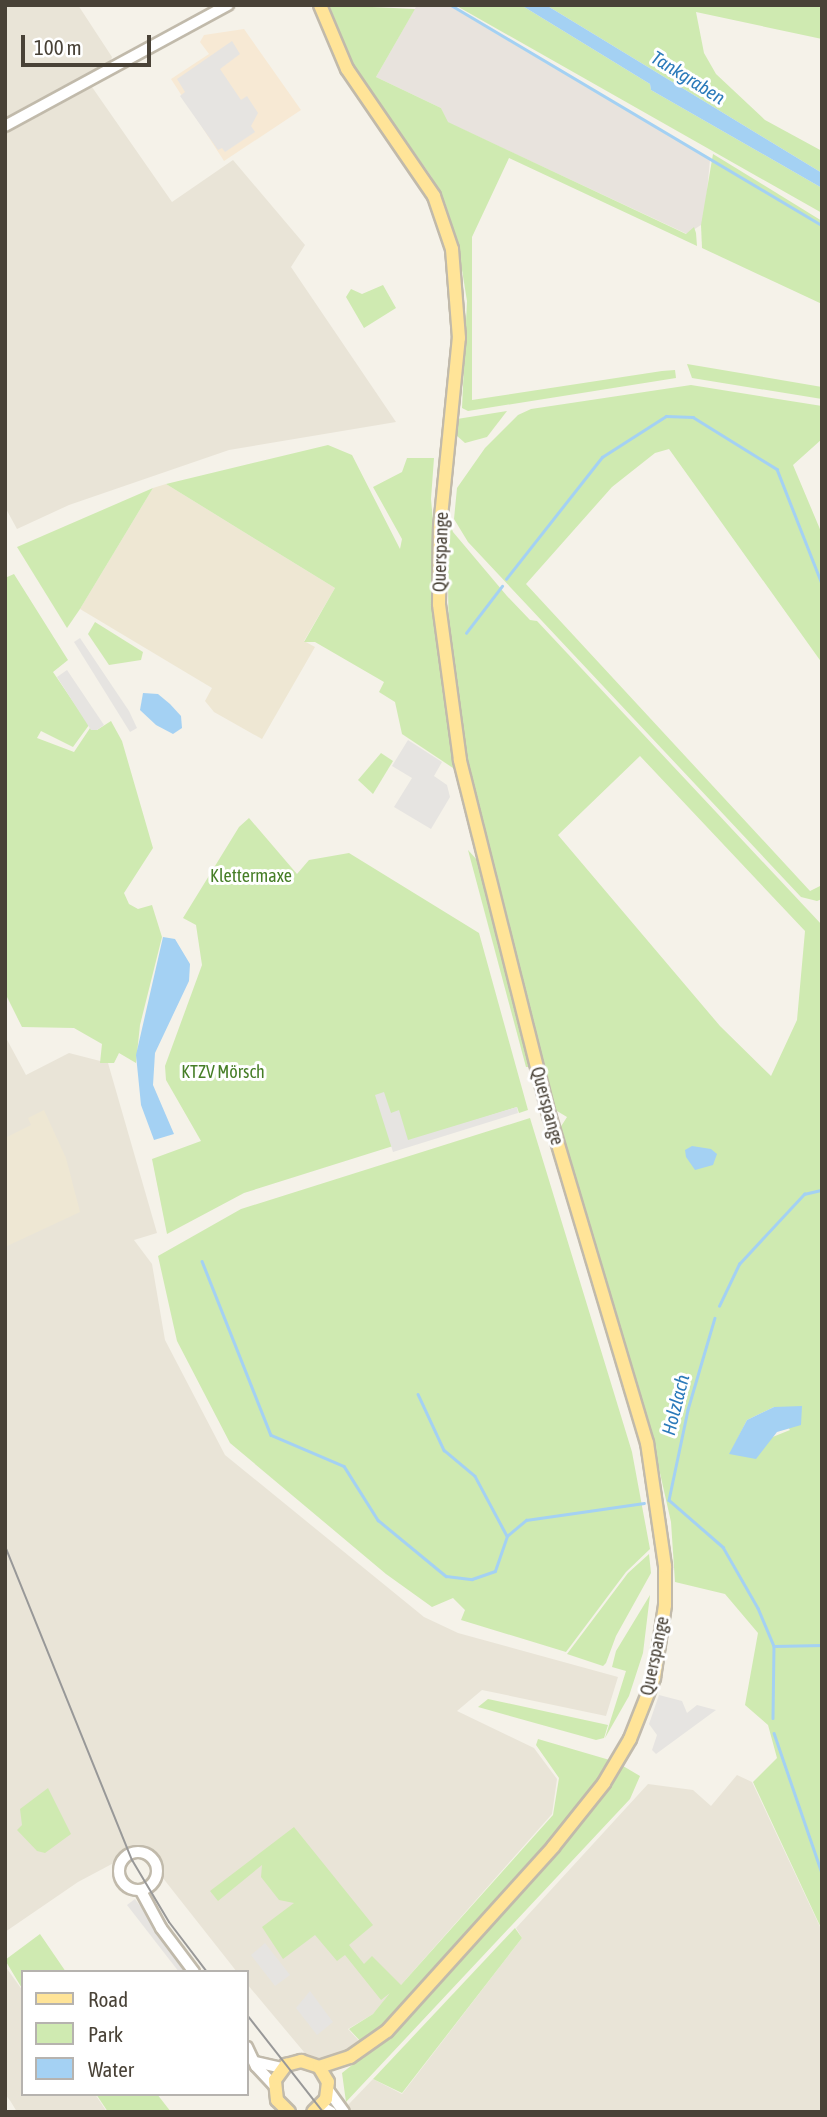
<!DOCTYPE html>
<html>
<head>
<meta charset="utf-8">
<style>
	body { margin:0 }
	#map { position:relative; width:827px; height:2117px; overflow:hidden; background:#f5f2e9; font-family:"Asap Condensed",sans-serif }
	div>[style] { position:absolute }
	.residential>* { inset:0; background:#e9e4d7 }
	.commercial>* { inset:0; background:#f7e9d4 }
	.industrial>* { inset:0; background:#e8e3dd }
	.education>* { inset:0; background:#eee7d3 }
	.green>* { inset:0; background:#cfeab1 }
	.parking>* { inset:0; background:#e6e4e1 }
	.water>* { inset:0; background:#a4d1f3 }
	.stream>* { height:2.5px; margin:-1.25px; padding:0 1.25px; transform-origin:1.25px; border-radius:1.25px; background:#a4d1f3 }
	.roads { filter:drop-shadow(2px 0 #c1baab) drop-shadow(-2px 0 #c1baab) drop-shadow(0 2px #c1baab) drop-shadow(0 -2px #c1baab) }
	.minor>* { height:10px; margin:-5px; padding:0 5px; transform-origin:5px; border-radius:5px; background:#fff }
	.minor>.ring { margin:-5px; padding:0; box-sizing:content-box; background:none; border:10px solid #fff; border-radius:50% }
	.major>* { height:12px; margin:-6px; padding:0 6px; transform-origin:6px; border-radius:6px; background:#ffe498 }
	.tram>* { height:2px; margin:-1px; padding:0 1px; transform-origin:1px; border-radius:1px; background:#989898 }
	span { translate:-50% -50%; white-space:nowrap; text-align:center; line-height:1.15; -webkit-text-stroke:6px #fff; paint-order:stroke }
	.street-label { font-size:18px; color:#494237 }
	.park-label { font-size:18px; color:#467e27 }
	.water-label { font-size:19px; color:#2b7aba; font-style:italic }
	.frame { position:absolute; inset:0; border:7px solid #494237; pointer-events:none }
	.legend { position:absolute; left:21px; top:1970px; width:228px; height:126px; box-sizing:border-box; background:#fff; border:2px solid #b6b3af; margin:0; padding:9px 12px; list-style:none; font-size:21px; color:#494237 }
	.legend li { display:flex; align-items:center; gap:14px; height:35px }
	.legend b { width:35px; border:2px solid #b6b3af }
	.scale { position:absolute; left:21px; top:35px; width:130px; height:32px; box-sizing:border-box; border:4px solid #494237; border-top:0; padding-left:9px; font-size:21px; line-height:24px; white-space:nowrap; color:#494237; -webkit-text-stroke:5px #fff; paint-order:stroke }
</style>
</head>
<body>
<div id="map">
	<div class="residential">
		<div style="clip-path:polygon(5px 5px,78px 5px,112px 57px,110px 63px,85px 77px,172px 202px,233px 160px,305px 245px,291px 267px,396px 422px,229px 450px,69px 505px,17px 529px,5px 507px)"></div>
		<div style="clip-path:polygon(5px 1036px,26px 1075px,69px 1053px,108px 1063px,157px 1233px,134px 1240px,152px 1264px,165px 1340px,225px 1455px,424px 1617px,458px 1633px,618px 1677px,606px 1716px,482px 1690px,457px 1711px,534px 1748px,557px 1779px,552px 1814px,401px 1985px,373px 2014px,348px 2029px,362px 2044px,334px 2060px,309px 2058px,247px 1984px,247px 1972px,237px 1972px,140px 1849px,78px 1882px,5px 1932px)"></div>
		<div style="clip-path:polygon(737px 1775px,752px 1782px,822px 1931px,822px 2112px,352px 2112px,348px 2105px,373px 2079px,402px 2094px,522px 1938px,516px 1928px,648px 1784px,693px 1790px,711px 1806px)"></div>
		<div style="clip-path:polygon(5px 1966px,23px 1991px,23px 2094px,95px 2094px,107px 2112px,17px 2112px,11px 2102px,5px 2094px)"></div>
	</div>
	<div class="commercial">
		<div style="clip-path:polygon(244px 29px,301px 110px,224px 161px,171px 79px,209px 54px,200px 42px,204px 35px)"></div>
	</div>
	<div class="industrial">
		<div style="clip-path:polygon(417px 5px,448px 5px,710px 160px,704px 223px,687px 234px,447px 122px,441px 108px,376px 77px)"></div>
	</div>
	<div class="education">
		<div style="clip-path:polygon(166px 484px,335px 588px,304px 641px,315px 647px,262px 739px,214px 712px,205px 701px,212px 688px,80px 609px,153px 488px)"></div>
		<div style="clip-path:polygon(44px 1110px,66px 1158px,80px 1212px,5px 1247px,5px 1138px,31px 1125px,28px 1118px)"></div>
	</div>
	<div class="green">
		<div style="clip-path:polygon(329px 5px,415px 9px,376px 77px,441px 108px,448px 122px,686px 234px,694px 227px,696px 233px,697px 246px,509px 158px,472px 237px,472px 400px,662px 371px,675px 370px,676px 378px,468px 411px,462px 408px,467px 301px,458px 245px,445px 203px,431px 176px,354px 67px)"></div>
		<div style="clip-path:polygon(455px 5px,521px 5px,650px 84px,651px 90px,822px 188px,822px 213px)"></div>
		<div style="clip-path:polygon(546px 5px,822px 6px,822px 39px,696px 12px,704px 53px,716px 74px,765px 120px,822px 151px,822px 173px)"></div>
		<div style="clip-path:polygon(713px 154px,822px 221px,822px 304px,702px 248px,701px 225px)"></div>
		<div style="clip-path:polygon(383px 285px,396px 308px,364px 328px,346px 297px,351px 289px,362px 294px)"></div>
		<div style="clip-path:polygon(687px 364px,822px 387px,822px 399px,692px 378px)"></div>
		<div style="clip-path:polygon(691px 385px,822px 406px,822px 439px,793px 465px,822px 534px,822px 663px,669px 449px,655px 453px,612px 487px,526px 584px,810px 891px,822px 885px,822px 899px,817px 901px,801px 897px,468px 542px,454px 519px,457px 488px,485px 448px,518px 415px,531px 409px)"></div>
		<div style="clip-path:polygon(507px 411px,487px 437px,465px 443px,456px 435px,457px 419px)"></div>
		<div style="clip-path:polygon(328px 445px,352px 455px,400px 549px,402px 539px,373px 487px,402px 472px,407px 458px,434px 458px,431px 499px,456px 770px,402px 734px,395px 702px,379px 692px,384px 682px,315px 642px,304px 642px,335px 588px,166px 484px)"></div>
		<div style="clip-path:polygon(153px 488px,80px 609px,67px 628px,17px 547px)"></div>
		<div style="clip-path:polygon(evenodd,447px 514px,453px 532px,507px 596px,530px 620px,537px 621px,822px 925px,822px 1930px,753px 1782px,777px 1758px,768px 1725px,745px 1705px,758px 1633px,725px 1594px,675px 1582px,671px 1522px,653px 1442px,560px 1128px,567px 1117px,552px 1108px,465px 754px,449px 654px,447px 514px,640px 756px,805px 931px,797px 1020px,771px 1076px,720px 1026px,558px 835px,640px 756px,447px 514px,774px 1407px,790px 1430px,730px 1454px,747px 1420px,774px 1407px)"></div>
		<div style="clip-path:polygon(14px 574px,68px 660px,53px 672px,89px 725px,73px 747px,41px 731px,37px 738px,74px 752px,90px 728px,97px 730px,111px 721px,122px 741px,153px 848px,124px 893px,129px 904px,138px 909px,152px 905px,162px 937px,140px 1025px,136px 1063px,119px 1053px,114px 1063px,100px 1063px,102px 1044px,74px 1028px,22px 1027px,5px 993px,5px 578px)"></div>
		<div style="clip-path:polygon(95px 622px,143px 652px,141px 660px,109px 665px,88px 634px)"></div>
		<div style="clip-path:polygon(381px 753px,393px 761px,373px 794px,358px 780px)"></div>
		<div style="clip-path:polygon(249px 818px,297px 874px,309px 860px,349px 853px,479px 933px,528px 1110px,519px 1113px,517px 1107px,244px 1193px,167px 1234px,152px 1159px,201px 1141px,166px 1080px,165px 1066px,202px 965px,196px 925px,183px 918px,239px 827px)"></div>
		<div style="clip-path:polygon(468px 850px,478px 861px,530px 1067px,526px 1067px)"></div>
		<div style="clip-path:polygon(530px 1118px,632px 1452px,650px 1549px,626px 1572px,566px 1652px,461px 1620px,465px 1610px,453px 1598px,432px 1607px,386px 1574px,230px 1443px,177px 1341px,158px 1256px,241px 1209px)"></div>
		<div style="clip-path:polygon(649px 1554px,651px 1573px,616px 1636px,606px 1663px,603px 1666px,567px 1654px,628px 1573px)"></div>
		<div style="clip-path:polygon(650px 1595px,643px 1653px,629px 1696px,605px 1738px,626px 1671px,612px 1667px,616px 1651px)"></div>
		<div style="clip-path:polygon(488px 1699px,608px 1725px,604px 1738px,596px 1740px,478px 1707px)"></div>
		<div style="clip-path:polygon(538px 1739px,613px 1761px,576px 1813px,393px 2019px,363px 2044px,349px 2029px,373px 2014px,390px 1993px,381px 2000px,345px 1955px,337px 1961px,315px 1935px,283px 1959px,262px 1927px,294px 1903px,279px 1900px,261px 1877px,262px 1865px,218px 1901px,210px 1891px,294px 1827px,373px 1925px,349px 1945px,364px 1964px,372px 1956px,401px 1985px,553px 1815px,559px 1778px,536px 1745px)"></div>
		<div style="clip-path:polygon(623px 1766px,640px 1776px,630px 1799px,346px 2102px,342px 2073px,391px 2034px,590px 1809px)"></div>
		<div style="clip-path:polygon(48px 1788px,71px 1834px,45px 1853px,37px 1851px,17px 1830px,22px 1825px,20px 1809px)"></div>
		<div style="clip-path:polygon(515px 1928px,522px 1938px,402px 2093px,373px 2079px)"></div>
		<div style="clip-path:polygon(40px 1934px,66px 1972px,23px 1972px,23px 1990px,5px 1960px)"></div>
		<div style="clip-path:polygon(96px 2094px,157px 2094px,171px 2112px,108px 2112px)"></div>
	</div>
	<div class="parking">
		<div style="clip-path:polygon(232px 41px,240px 54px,220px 69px,241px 100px,247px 96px,258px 113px,251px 126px,255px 132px,225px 152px,222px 148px,218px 150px,180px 96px,185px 92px,177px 79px)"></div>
		<div style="clip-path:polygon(80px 638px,129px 711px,137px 728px,130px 732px,74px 642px)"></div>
		<div style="clip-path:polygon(67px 670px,104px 725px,97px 730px,91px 730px,57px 677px)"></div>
		<div style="clip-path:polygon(408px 740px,442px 762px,434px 776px,447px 785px,450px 797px,431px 829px,394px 807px,412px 778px,392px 766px)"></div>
		<div style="clip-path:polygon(384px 1092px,391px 1113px,399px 1110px,408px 1140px,517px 1107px,518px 1113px,393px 1152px,375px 1095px)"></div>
		<div style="clip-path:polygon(659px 1695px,682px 1701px,687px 1713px,697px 1705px,716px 1710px,656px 1754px,652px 1750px,657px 1735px,649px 1724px)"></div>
		<div style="clip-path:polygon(135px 1899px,190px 1972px,179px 1972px,127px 1905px)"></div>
		<div style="clip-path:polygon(265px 1943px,290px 1975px,275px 1986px,251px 1955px)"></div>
		<div style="clip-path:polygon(310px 1991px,333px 2022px,317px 2035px,296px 2008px)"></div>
	</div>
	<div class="water">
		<div style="clip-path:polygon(521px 5px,546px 5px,822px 173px,822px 188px,651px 90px,650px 84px)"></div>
		<div style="clip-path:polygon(143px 693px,158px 694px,170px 704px,181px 716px,182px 728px,173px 734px,156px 725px,140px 710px)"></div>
		<div style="clip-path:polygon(163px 937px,175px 939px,190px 964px,189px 981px,155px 1053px,153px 1085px,174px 1134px,154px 1140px,141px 1105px,136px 1055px)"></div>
		<div style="clip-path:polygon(692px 1146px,711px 1149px,717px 1154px,713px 1165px,695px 1170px,686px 1157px,685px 1150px)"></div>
		<div style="clip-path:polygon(802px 1406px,801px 1425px,777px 1432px,756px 1459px,729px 1454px,747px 1420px,774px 1407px)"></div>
	</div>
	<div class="stream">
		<div style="left:451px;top:5px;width:431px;rotate:30.7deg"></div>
		<div style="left:506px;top:579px;width:155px;rotate:-51.8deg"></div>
		<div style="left:602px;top:457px;width:76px;rotate:-32.6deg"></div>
		<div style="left:666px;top:416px;width:27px;rotate:2deg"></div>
		<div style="left:693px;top:417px;width:99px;rotate:31.8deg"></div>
		<div style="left:777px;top:469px;width:123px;rotate:68.6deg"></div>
		<div style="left:466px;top:633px;width:59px;rotate:-52.5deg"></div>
		<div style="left:202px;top:1261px;width:187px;rotate:68.4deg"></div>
		<div style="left:271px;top:1435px;width:79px;rotate:23deg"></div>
		<div style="left:344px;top:1466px;width:64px;rotate:57.8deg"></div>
		<div style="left:378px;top:1520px;width:88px;rotate:39.5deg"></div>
		<div style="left:446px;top:1576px;width:26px;rotate:7deg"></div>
		<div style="left:472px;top:1579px;width:24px;rotate:-19deg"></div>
		<div style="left:495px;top:1571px;width:37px;rotate:-71deg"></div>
		<div style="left:507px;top:1536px;width:25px;rotate:-40deg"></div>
		<div style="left:526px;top:1520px;width:119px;rotate:-8.2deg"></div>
		<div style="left:719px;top:1306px;width:47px;rotate:-64.5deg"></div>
		<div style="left:739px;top:1264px;width:96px;rotate:-47.1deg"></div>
		<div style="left:804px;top:1194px;width:18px;rotate:-13deg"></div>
		<div style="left:715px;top:1318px;width:96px;rotate:106.4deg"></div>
		<div style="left:688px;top:1410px;width:92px;rotate:101.9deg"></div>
		<div style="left:669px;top:1500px;width:72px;rotate:41deg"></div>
		<div style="left:723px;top:1547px;width:70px;rotate:60.2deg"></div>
		<div style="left:758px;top:1608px;width:41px;rotate:67.2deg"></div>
		<div style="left:774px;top:1646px;width:72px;rotate:90.8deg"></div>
		<div style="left:418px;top:1394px;width:62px;rotate:65.1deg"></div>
		<div style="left:444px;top:1450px;width:40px;rotate:40deg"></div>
		<div style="left:475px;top:1476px;width:68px;rotate:61.9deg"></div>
		<div style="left:774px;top:1646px;width:48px;rotate:-1.2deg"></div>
		<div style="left:774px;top:1733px;width:148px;rotate:71.1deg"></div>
	</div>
	<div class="roads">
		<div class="minor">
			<div style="left:5px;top:126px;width:254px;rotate:-28.5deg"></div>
			<div class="ring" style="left:119px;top:1852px;width:28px;height:28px"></div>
			<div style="left:141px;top:1891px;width:42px;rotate:61.6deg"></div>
			<div style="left:161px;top:1928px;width:55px;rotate:53.1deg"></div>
			<div style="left:247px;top:2047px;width:21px;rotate:65deg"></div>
			<div style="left:256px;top:2066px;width:26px;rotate:47deg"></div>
			<div style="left:256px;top:2062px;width:27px;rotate:13deg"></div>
			<div style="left:328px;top:2090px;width:27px;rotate:54deg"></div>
			<div style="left:321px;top:2106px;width:12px;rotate:31deg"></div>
		</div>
		<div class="major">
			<div style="left:319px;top:2067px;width:33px;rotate:-18deg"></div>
			<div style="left:350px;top:2057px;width:45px;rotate:-35.1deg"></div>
			<div style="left:387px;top:2031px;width:248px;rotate:-47.9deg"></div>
			<div style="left:553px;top:1847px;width:82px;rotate:-51.4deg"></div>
			<div style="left:604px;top:1783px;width:51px;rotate:-59.4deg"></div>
			<div style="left:630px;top:1739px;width:66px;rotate:-68.5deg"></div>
			<div style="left:654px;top:1678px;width:74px;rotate:-81.4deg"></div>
			<div style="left:665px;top:1605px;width:39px;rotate:-90deg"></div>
			<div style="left:665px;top:1566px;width:124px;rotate:-98.3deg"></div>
			<div style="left:647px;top:1443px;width:342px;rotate:-106.6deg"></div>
			<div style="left:549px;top:1115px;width:366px;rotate:-104.1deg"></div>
			<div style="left:460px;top:760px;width:157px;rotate:-97.7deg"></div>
			<div style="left:439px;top:604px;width:77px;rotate:-89.3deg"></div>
			<div style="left:440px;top:527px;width:190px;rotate:-84.3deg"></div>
			<div style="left:459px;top:338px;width:89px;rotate:-94.5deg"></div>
			<div style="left:452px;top:249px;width:56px;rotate:-108.8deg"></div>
			<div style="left:434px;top:196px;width:154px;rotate:-124.4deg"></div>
			<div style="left:347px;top:69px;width:69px;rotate:-112.9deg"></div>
			<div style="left:289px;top:2112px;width:17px;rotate:-135deg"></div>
			<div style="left:277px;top:2100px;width:20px;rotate:-96deg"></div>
			<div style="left:275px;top:2080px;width:19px;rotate:-54deg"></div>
			<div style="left:286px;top:2065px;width:16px;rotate:-15deg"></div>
			<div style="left:301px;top:2061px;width:19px;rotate:18deg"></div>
			<div style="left:319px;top:2067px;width:17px;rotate:59deg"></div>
			<div style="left:328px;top:2082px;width:17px;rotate:97deg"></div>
			<div style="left:326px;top:2099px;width:18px;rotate:135deg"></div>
		</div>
	</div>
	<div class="tram">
		<div style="left:5px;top:1546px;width:339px;rotate:68deg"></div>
		<div style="left:132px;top:1860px;width:72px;rotate:59.2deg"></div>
		<div style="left:169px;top:1922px;width:63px;rotate:52.8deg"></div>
		<div style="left:247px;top:2015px;width:123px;rotate:51.9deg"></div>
	</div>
	<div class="street-label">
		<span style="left:441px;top:552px;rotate:-88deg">Querspange</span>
		<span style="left:547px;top:1106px;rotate:75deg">Querspange</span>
		<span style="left:655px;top:1656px;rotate:-78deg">Querspange</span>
	</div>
	<div class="park-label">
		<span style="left:251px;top:876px">Klettermaxe</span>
		<span style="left:223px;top:1072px">KTZV Mörsch</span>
	</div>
	<div class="water-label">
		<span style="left:688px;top:78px;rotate:32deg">Tankgraben</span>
		<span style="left:676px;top:1405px;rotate:-76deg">Holzlach</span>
	</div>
	<div class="frame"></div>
	<ul class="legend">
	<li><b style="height:9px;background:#ffe498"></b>Road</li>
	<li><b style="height:19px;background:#cfeab1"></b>Park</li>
	<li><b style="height:19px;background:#a4d1f3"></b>Water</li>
	</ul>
	<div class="scale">100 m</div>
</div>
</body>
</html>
